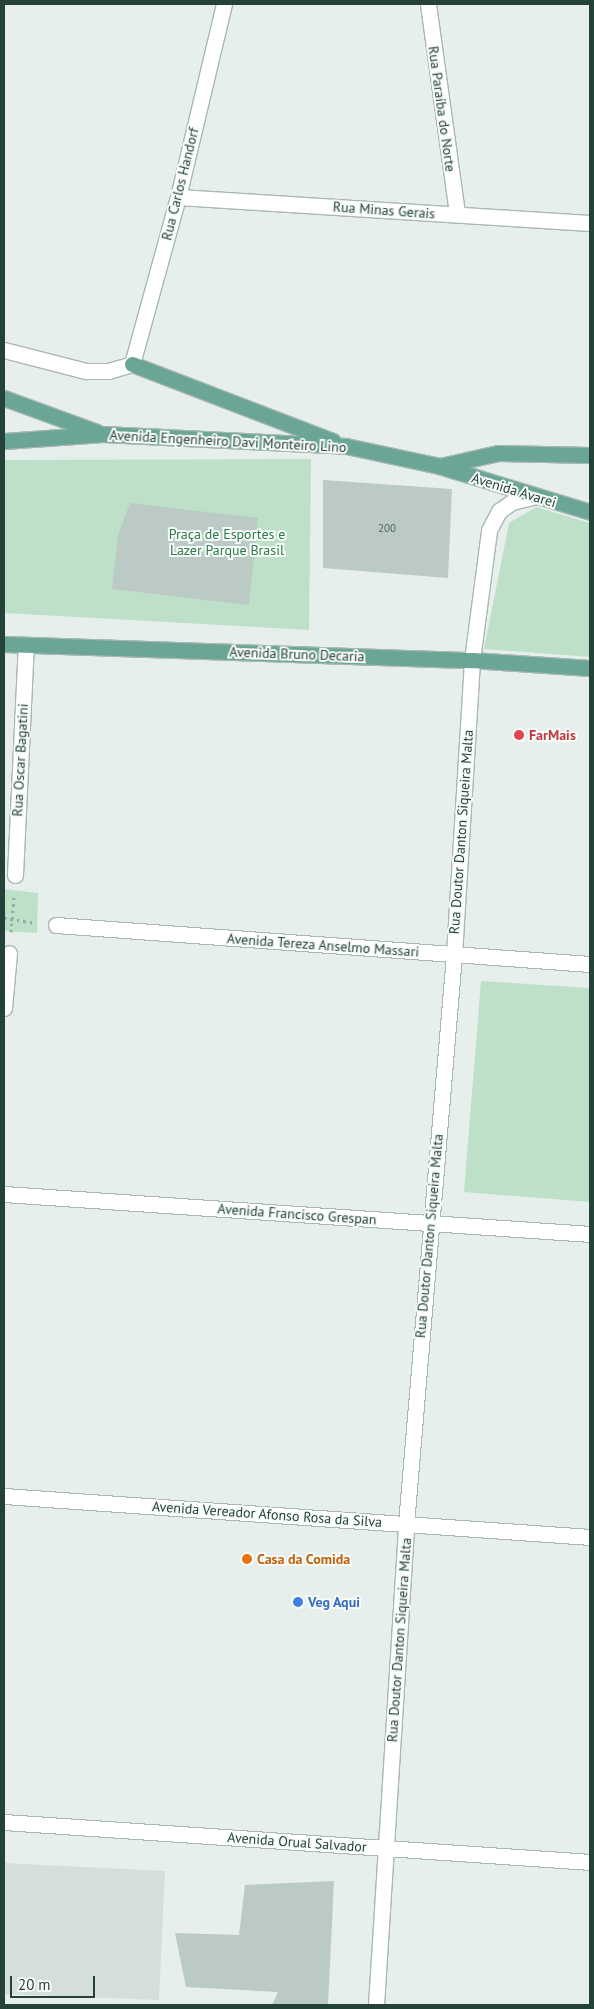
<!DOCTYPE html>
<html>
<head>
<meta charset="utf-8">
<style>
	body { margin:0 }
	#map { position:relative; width:594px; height:2009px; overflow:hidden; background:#e6efeb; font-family:"PT Sans",sans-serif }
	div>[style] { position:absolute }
	.built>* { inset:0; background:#d4dfda }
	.green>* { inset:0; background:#bfe0c8 }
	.building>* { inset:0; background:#bbcac4 }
	.path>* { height:3px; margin-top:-1.5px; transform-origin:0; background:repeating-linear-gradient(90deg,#86b3a5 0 2.5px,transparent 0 6.5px) }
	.roads { filter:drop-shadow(1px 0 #a8b8b2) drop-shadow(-1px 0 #a8b8b2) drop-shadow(0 1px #a8b8b2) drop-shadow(0 -1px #a8b8b2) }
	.minor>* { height:15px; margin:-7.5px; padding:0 7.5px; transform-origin:7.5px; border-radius:7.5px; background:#fff }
	.major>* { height:15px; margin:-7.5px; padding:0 7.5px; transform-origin:7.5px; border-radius:7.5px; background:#6aa596 }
	.dots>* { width:14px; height:14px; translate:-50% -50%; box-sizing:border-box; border:2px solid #f7fbf9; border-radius:50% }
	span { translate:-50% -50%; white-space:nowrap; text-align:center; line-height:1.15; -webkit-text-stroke:4px #f7fbf9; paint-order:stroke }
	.number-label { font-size:11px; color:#4a645c }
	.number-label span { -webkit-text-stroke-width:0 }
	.street-label { font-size:14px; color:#24423a }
	.park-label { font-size:14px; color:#2d7a4b }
	.health-label { font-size:14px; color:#be3a42; font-weight:700 }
	.left { translate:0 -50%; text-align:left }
	.food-label { font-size:14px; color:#c56008; font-weight:700 }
	.shop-label { font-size:14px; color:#366cbe; font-weight:700 }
	.frame { position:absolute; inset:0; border:5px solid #24423a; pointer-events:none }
	.scale { position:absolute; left:10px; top:1976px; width:85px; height:22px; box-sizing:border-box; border:2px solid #24423a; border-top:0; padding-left:6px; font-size:15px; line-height:18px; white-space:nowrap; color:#24423a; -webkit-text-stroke:4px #f7fbf9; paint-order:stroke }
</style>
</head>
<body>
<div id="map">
	<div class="built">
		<div style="clip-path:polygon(4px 1863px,165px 1871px,159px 2000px,4px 1994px)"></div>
	</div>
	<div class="green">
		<div style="clip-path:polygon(311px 459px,309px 630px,4px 613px,4px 460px)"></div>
		<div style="clip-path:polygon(536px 507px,590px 523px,590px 657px,484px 649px,509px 523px)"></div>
		<div style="clip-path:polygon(4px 889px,38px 893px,37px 933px,4px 931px)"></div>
		<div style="clip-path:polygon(481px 981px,590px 988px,590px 1202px,464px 1192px)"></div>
	</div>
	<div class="building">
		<div style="clip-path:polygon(323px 480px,452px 489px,448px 578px,323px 568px)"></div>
		<div style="clip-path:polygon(130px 503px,258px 518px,249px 605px,112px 589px,118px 535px)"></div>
		<div style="clip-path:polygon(334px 1881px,328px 2005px,272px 2005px,278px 1992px,186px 1987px,175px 1933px,239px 1935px,245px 1885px)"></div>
	</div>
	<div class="path">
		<div style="left:4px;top:918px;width:31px;rotate:9deg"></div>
		<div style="left:11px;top:932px;width:36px;rotate:-85deg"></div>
	</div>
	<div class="roads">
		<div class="minor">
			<div style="left:428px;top:4px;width:212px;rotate:82.1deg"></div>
			<div style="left:178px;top:197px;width:413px;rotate:3.6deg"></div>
			<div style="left:4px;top:350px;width:85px;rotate:14.4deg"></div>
			<div style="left:86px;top:371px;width:22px"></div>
			<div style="left:108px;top:371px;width:25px;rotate:-16deg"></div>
			<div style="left:132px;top:364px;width:173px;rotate:-74.6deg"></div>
			<div style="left:178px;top:197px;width:198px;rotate:-76.6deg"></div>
			<div style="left:15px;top:875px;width:230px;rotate:-87.3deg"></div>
			<div style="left:56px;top:925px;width:535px;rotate:4.18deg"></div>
			<div style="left:4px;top:1008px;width:55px;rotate:-84.8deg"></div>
			<div style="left:4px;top:1194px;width:587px;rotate:3.9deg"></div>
			<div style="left:4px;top:1496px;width:587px;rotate:4deg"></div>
			<div style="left:4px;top:1822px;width:587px;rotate:3.9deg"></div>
			<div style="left:376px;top:2005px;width:482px;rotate:-86.4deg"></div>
			<div style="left:406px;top:1524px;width:571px;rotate:-85.18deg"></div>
			<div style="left:454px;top:955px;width:296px;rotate:-86.5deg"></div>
			<div style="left:472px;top:660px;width:131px;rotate:-82.5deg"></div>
			<div style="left:489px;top:530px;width:21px;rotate:-62deg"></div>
			<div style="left:499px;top:511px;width:16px;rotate:-35deg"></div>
			<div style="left:512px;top:502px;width:25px;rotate:-14deg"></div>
		</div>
		<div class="major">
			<div style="left:132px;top:364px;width:215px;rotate:21deg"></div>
			<div style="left:4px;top:398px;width:99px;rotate:20.1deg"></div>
			<div style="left:4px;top:441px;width:99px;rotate:-4deg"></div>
			<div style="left:103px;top:434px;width:243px;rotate:2.8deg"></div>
			<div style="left:346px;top:446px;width:95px;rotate:12.1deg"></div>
			<div style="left:439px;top:466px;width:158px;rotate:16.9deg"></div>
			<div style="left:440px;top:466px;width:59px;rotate:-12.6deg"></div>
			<div style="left:498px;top:453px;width:92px;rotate:1.2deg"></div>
			<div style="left:4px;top:644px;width:468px;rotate:2deg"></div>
			<div style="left:472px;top:660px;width:118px;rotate:3.9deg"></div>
		</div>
	</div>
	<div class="dots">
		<div style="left:519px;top:735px;background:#e0444e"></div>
		<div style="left:247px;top:1559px;background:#e8710a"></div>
		<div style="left:298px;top:1602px;background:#3f7fe0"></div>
	</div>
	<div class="number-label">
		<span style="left:387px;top:528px">200</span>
	</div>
	<div class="street-label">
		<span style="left:442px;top:109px;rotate:82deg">Rua Paraíba do Norte</span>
		<span style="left:180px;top:184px;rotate:-76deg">Rua Carlos Handorf</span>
		<span style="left:384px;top:210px;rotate:4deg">Rua Minas Gerais</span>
		<span style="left:228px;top:441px;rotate:3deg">Avenida Engenheiro Davi Monteiro Lino</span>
		<span style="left:514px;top:490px;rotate:17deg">Avenida Avarei</span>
		<span style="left:297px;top:654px;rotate:2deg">Avenida Bruno Decaria</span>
		<span style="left:20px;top:760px;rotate:-87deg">Rua Oscar Bagatini</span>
		<span style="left:461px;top:832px;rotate:-86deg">Rua Doutor Danton Siqueira Malta</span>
		<span style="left:323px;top:945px;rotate:4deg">Avenida Tereza Anselmo Massari</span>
		<span style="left:297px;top:1214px;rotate:4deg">Avenida Francisco Grespan</span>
		<span style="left:429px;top:1236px;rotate:-85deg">Rua Doutor Danton Siqueira Malta</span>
		<span style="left:267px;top:1514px;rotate:4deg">Avenida Vereador Afonso Rosa da Silva</span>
		<span style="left:399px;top:1640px;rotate:-86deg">Rua Doutor Danton Siqueira Malta</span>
		<span style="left:297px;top:1842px;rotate:4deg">Avenida Orual Salvador</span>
	</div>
	<div class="park-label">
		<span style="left:227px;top:542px">Praça de Esportes e<br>Lazer Parque Brasil</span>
	</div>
	<div class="health-label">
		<span class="left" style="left:529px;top:735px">FarMais</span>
	</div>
	<div class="food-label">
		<span class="left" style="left:257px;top:1559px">Casa da Comida</span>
	</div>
	<div class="shop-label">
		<span class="left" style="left:308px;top:1602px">Veg Aqui</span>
	</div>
	<div class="frame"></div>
	<div class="scale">20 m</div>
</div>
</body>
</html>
